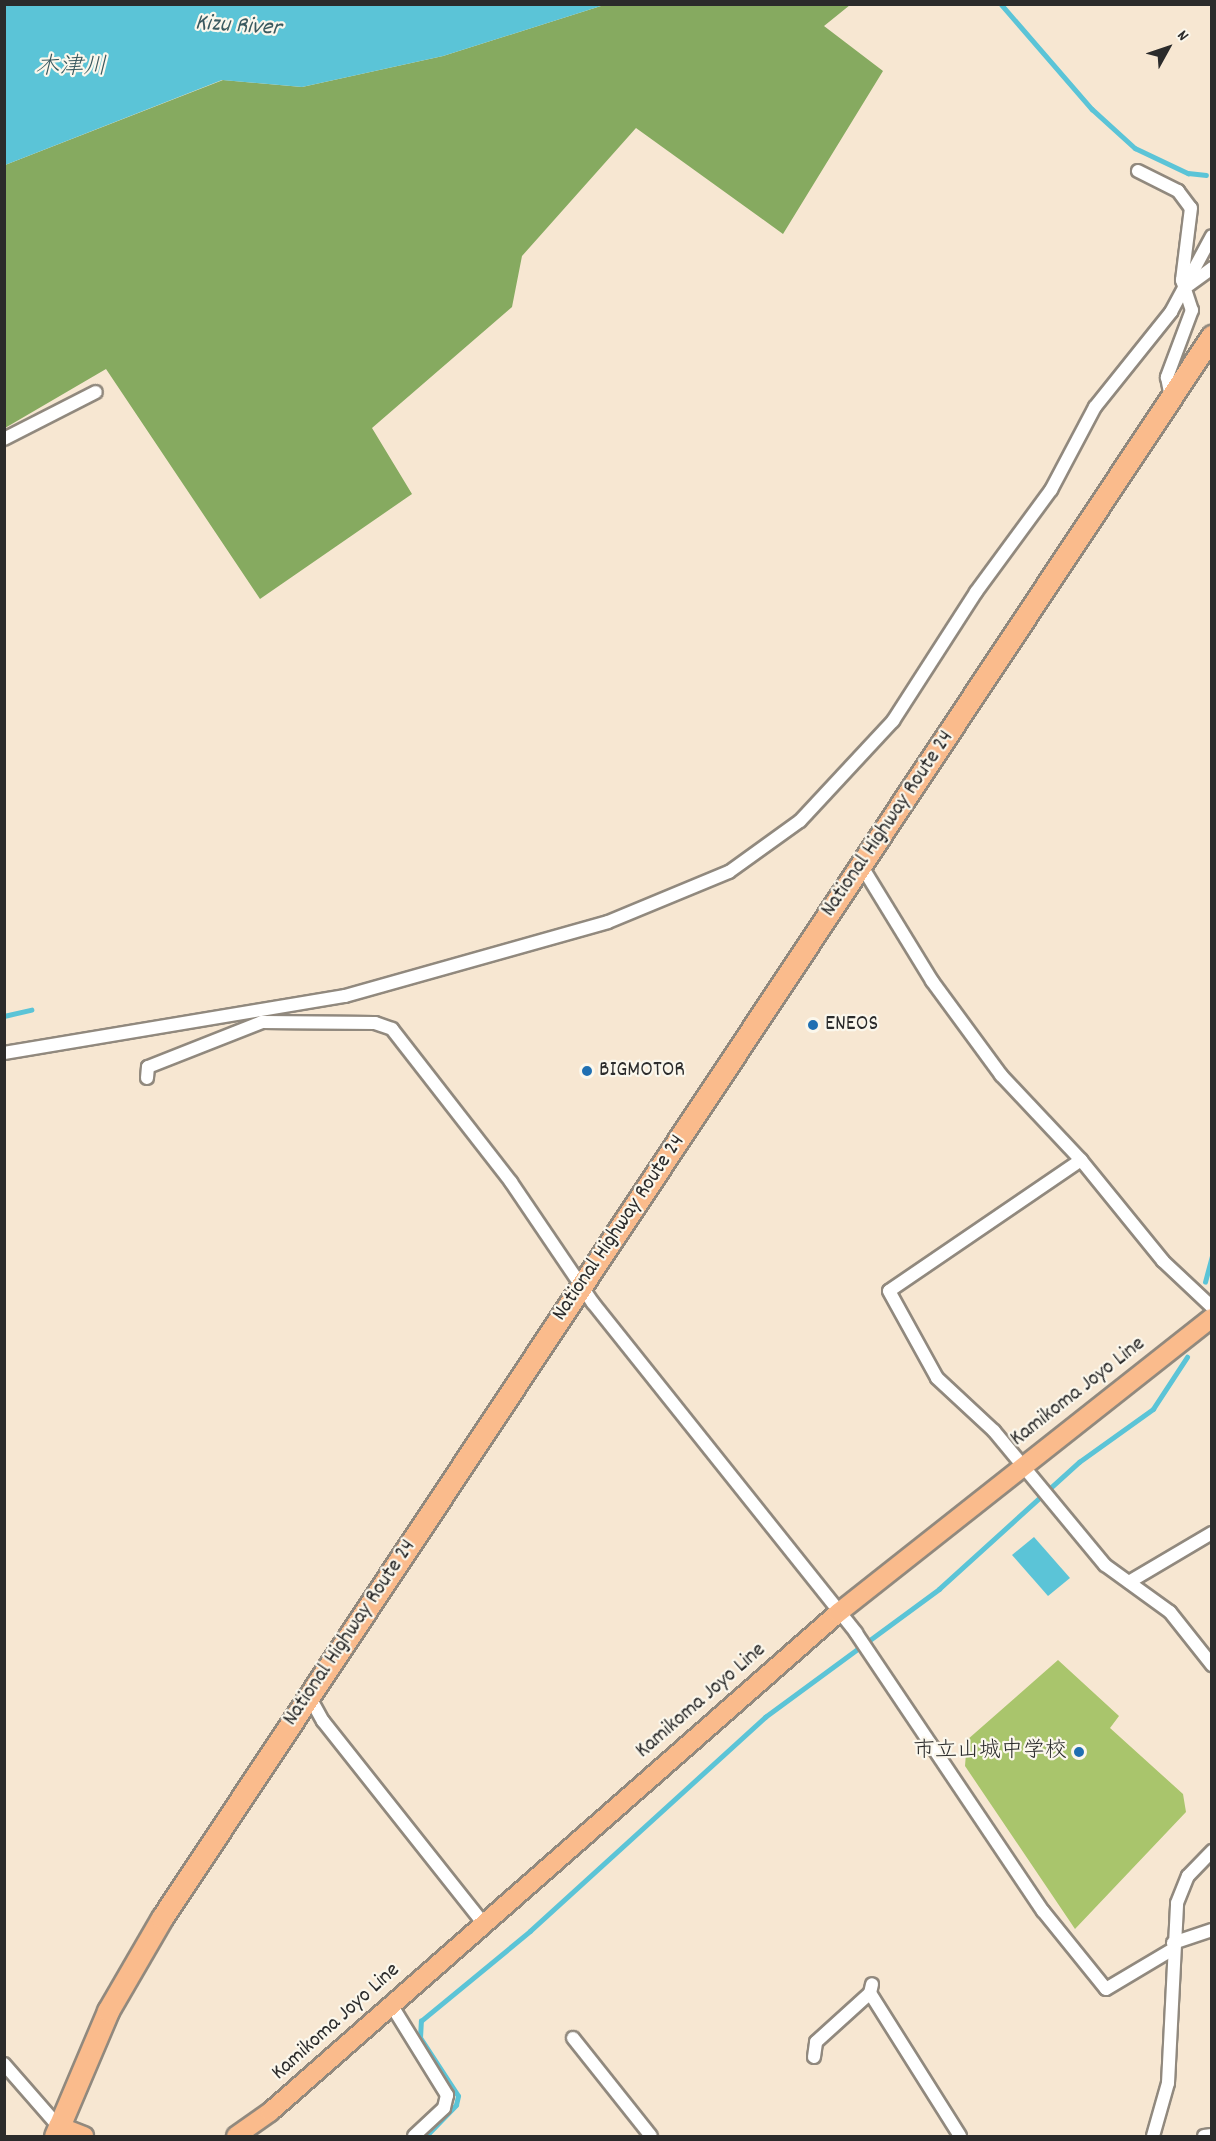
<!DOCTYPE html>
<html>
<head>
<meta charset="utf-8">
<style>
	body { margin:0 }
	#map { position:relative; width:1216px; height:2141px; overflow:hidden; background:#f7e7d2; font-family:Dekko,"Klee One",sans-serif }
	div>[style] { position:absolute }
	.green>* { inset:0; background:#a9c56c }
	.forest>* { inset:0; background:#86aa60 }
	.water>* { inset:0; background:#5bc4d7 }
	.stream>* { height:4.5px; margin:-2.25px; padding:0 2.25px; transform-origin:2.25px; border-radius:2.25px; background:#5bc4d7 }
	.roads { filter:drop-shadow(2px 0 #91897e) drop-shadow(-2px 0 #91897e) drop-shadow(0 2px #91897e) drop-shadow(0 -2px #91897e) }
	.street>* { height:12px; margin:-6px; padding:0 6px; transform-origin:6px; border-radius:6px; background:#fff }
	.primary>* { height:18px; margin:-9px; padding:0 9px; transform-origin:9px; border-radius:9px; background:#fabb8c }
	.highway>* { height:21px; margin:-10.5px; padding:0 10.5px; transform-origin:10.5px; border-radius:10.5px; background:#fabb8c }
	.dots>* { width:16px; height:16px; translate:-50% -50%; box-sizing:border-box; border:3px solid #fbf7ec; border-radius:50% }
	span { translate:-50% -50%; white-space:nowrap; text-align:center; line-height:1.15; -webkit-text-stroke:4.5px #fbf7ec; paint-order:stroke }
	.street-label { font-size:22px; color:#2b2b2b }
	.poi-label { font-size:22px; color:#2b2b2b }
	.left { translate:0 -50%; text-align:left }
	.right { translate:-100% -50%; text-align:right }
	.water-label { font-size:24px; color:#39595f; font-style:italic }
	.frame { position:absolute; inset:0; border:6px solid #2b2b2b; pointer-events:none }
	.north { position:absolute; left:1138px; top:18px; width:60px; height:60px; -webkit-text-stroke:4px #fbf7ec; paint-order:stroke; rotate:50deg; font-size:16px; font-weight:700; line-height:24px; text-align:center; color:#2b2b2b }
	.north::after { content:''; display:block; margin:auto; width:21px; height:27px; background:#2b2b2b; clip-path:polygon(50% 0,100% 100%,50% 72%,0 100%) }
</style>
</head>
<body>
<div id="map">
	<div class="green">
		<div style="clip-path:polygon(1058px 1660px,1119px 1716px,1110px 1728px,1183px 1794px,1186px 1812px,1075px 1929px,965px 1766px,967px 1740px)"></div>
	</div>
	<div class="forest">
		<div style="clip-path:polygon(604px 5px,850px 5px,824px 26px,883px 71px,783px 234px,636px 128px,522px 256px,512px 307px,372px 428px,412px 494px,260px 599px,106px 369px,5px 428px,5px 165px,223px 80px,302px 87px,443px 56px)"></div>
	</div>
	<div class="water">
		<div style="clip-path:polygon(333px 5px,604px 5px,443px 56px,302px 87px,222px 80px,5px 165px,5px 5px)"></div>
		<div style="clip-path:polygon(1034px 1537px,1070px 1578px,1048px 1596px,1012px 1555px)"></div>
	</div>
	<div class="stream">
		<div style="left:1001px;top:4px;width:139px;rotate:49.1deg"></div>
		<div style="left:1092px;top:109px;width:58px;rotate:42.2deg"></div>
		<div style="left:1135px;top:148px;width:59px;rotate:25.3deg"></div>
		<div style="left:1188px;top:173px;width:18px;rotate:6deg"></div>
		<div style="left:4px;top:1016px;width:28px;rotate:-13deg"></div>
		<div style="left:1205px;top:1282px;width:28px;rotate:-75deg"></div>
		<div style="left:426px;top:2136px;width:43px;rotate:-45.9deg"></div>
		<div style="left:456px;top:2105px;width:9px;rotate:-77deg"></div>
		<div style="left:458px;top:2096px;width:69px;rotate:-123.2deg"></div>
		<div style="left:420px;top:2038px;width:17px;rotate:-87deg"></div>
		<div style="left:421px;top:2021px;width:141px;rotate:-39.5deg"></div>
		<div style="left:530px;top:1931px;width:318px;rotate:-42.3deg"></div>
		<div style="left:765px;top:1717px;width:216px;rotate:-36.3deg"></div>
		<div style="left:939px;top:1589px;width:189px;rotate:-42.2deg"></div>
		<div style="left:1079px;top:1462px;width:91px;rotate:-35.6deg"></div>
		<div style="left:1153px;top:1409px;width:62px;rotate:-56.8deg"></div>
	</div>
	<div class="roads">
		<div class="street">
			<div style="left:1138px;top:171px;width:45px;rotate:26.6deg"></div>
			<div style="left:1178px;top:191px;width:21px;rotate:53deg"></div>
			<div style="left:1191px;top:208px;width:73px;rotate:97.1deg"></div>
			<div style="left:1182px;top:280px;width:32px;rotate:72deg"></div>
			<div style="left:1192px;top:310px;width:72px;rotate:110.5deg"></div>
			<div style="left:1167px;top:377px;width:20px;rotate:79deg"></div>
			<div style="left:1189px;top:285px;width:29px;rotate:-36deg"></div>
			<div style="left:4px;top:439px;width:103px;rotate:-27.1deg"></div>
			<div style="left:861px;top:865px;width:136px;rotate:58.5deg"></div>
			<div style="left:932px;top:981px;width:117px;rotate:53.7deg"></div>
			<div style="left:1001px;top:1075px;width:117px;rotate:46.7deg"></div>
			<div style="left:1081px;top:1160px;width:130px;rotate:50.9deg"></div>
			<div style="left:1163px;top:1261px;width:67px;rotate:43.2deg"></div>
			<div style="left:4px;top:1053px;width:346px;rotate:-9.5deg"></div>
			<div style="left:345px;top:996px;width:273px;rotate:-15.7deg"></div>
			<div style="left:608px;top:922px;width:131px;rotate:-22.5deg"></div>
			<div style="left:729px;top:872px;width:87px;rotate:-35.7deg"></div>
			<div style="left:800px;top:821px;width:137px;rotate:-47.1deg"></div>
			<div style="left:893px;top:721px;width:153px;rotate:-57.2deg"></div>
			<div style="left:976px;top:592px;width:127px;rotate:-53.7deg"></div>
			<div style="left:1051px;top:490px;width:94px;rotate:-62.1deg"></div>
			<div style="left:1095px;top:407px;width:122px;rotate:-51.3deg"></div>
			<div style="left:1171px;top:312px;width:86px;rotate:-61.7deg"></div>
			<div style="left:147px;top:1078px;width:11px;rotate:-85deg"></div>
			<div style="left:148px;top:1067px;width:123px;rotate:-21.5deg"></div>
			<div style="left:262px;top:1022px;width:113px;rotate:0.5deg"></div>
			<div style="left:375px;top:1023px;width:18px;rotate:19deg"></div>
			<div style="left:392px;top:1029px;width:194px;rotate:52.1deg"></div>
			<div style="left:511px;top:1182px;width:146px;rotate:55.9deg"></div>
			<div style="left:593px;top:1303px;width:422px;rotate:51.4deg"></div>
			<div style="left:856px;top:1633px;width:335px;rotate:56.1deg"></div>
			<div style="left:1043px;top:1911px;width:100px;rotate:51.1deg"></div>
			<div style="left:1106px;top:1989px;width:78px;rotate:-30.8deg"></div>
			<div style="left:1081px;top:1160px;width:232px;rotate:145.7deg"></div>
			<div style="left:889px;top:1291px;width:99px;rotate:61.1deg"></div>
			<div style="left:937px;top:1378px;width:78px;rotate:42.9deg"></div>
			<div style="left:994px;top:1431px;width:174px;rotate:50.4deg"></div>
			<div style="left:1105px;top:1565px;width:80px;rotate:35.9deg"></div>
			<div style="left:1170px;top:1612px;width:68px;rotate:51.6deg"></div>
			<div style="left:1129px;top:1582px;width:96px;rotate:-30.6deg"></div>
			<div style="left:309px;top:1696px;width:29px;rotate:61deg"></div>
			<div style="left:323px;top:1721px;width:258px;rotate:51.6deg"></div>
			<div style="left:1173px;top:1943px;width:41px;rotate:-18.4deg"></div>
			<div style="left:870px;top:1993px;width:169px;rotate:57.8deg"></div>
			<div style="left:392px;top:2006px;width:105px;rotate:58.3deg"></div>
			<div style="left:447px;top:2095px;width:13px;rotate:103deg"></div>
			<div style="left:444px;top:2108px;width:41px;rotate:137deg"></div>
			<div style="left:573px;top:2038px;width:125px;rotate:51.5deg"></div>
			<div style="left:814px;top:2057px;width:15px;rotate:-82deg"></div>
			<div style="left:816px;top:2042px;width:73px;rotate:-42.2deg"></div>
			<div style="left:870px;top:1993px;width:9px;rotate:-77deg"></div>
			<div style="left:4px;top:2064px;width:82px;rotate:48.9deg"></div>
			<div style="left:1153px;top:2136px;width:55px;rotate:-74.2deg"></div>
			<div style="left:1168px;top:2083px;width:180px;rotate:-87.1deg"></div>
			<div style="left:1177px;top:1903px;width:29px;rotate:-68deg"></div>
			<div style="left:1188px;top:1876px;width:35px;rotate:-46deg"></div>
			<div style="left:1204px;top:2136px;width:8px;rotate:-7deg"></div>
		</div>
		<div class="primary">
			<div style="left:58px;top:2126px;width:28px;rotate:21deg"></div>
			<div style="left:236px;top:2136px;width:42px;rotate:-35.2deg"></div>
			<div style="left:270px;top:2112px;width:756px;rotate:-41.3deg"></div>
			<div style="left:838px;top:1613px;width:476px;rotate:-38.3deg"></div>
		</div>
		<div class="highway">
			<div style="left:55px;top:2136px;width:136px;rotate:-67deg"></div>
			<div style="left:108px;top:2011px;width:108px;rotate:-59.9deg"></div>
			<div style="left:162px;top:1918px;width:1899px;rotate:-56.43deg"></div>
		</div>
	</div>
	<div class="dots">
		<div style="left:813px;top:1025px;background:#1f6fb2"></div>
		<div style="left:587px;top:1071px;background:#1f6fb2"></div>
		<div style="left:1079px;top:1752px;background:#1f6fb2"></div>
	</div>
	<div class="street-label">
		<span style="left:888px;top:824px;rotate:-56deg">National Highway Route 24</span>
		<span style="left:619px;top:1228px;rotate:-56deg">National Highway Route 24</span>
		<span style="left:1078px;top:1392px;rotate:-38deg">Kamikoma Joyo Line</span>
		<span style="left:350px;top:1633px;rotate:-56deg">National Highway Route 24</span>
		<span style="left:701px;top:1701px;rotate:-41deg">Kamikoma Joyo Line</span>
		<span style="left:336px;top:2022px;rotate:-42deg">Kamikoma Joyo Line</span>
	</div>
	<div class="poi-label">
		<span class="left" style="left:825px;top:1025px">ENEOS</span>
		<span class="left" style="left:599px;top:1071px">BIGMOTOR</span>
		<span class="right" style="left:1067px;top:1752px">市立山城中学校</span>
	</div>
	<div class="water-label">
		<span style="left:238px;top:27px;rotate:4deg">Kizu River</span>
		<span style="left:71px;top:69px">木津川</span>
	</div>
	<div class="frame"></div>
	<div class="north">N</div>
</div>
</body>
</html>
